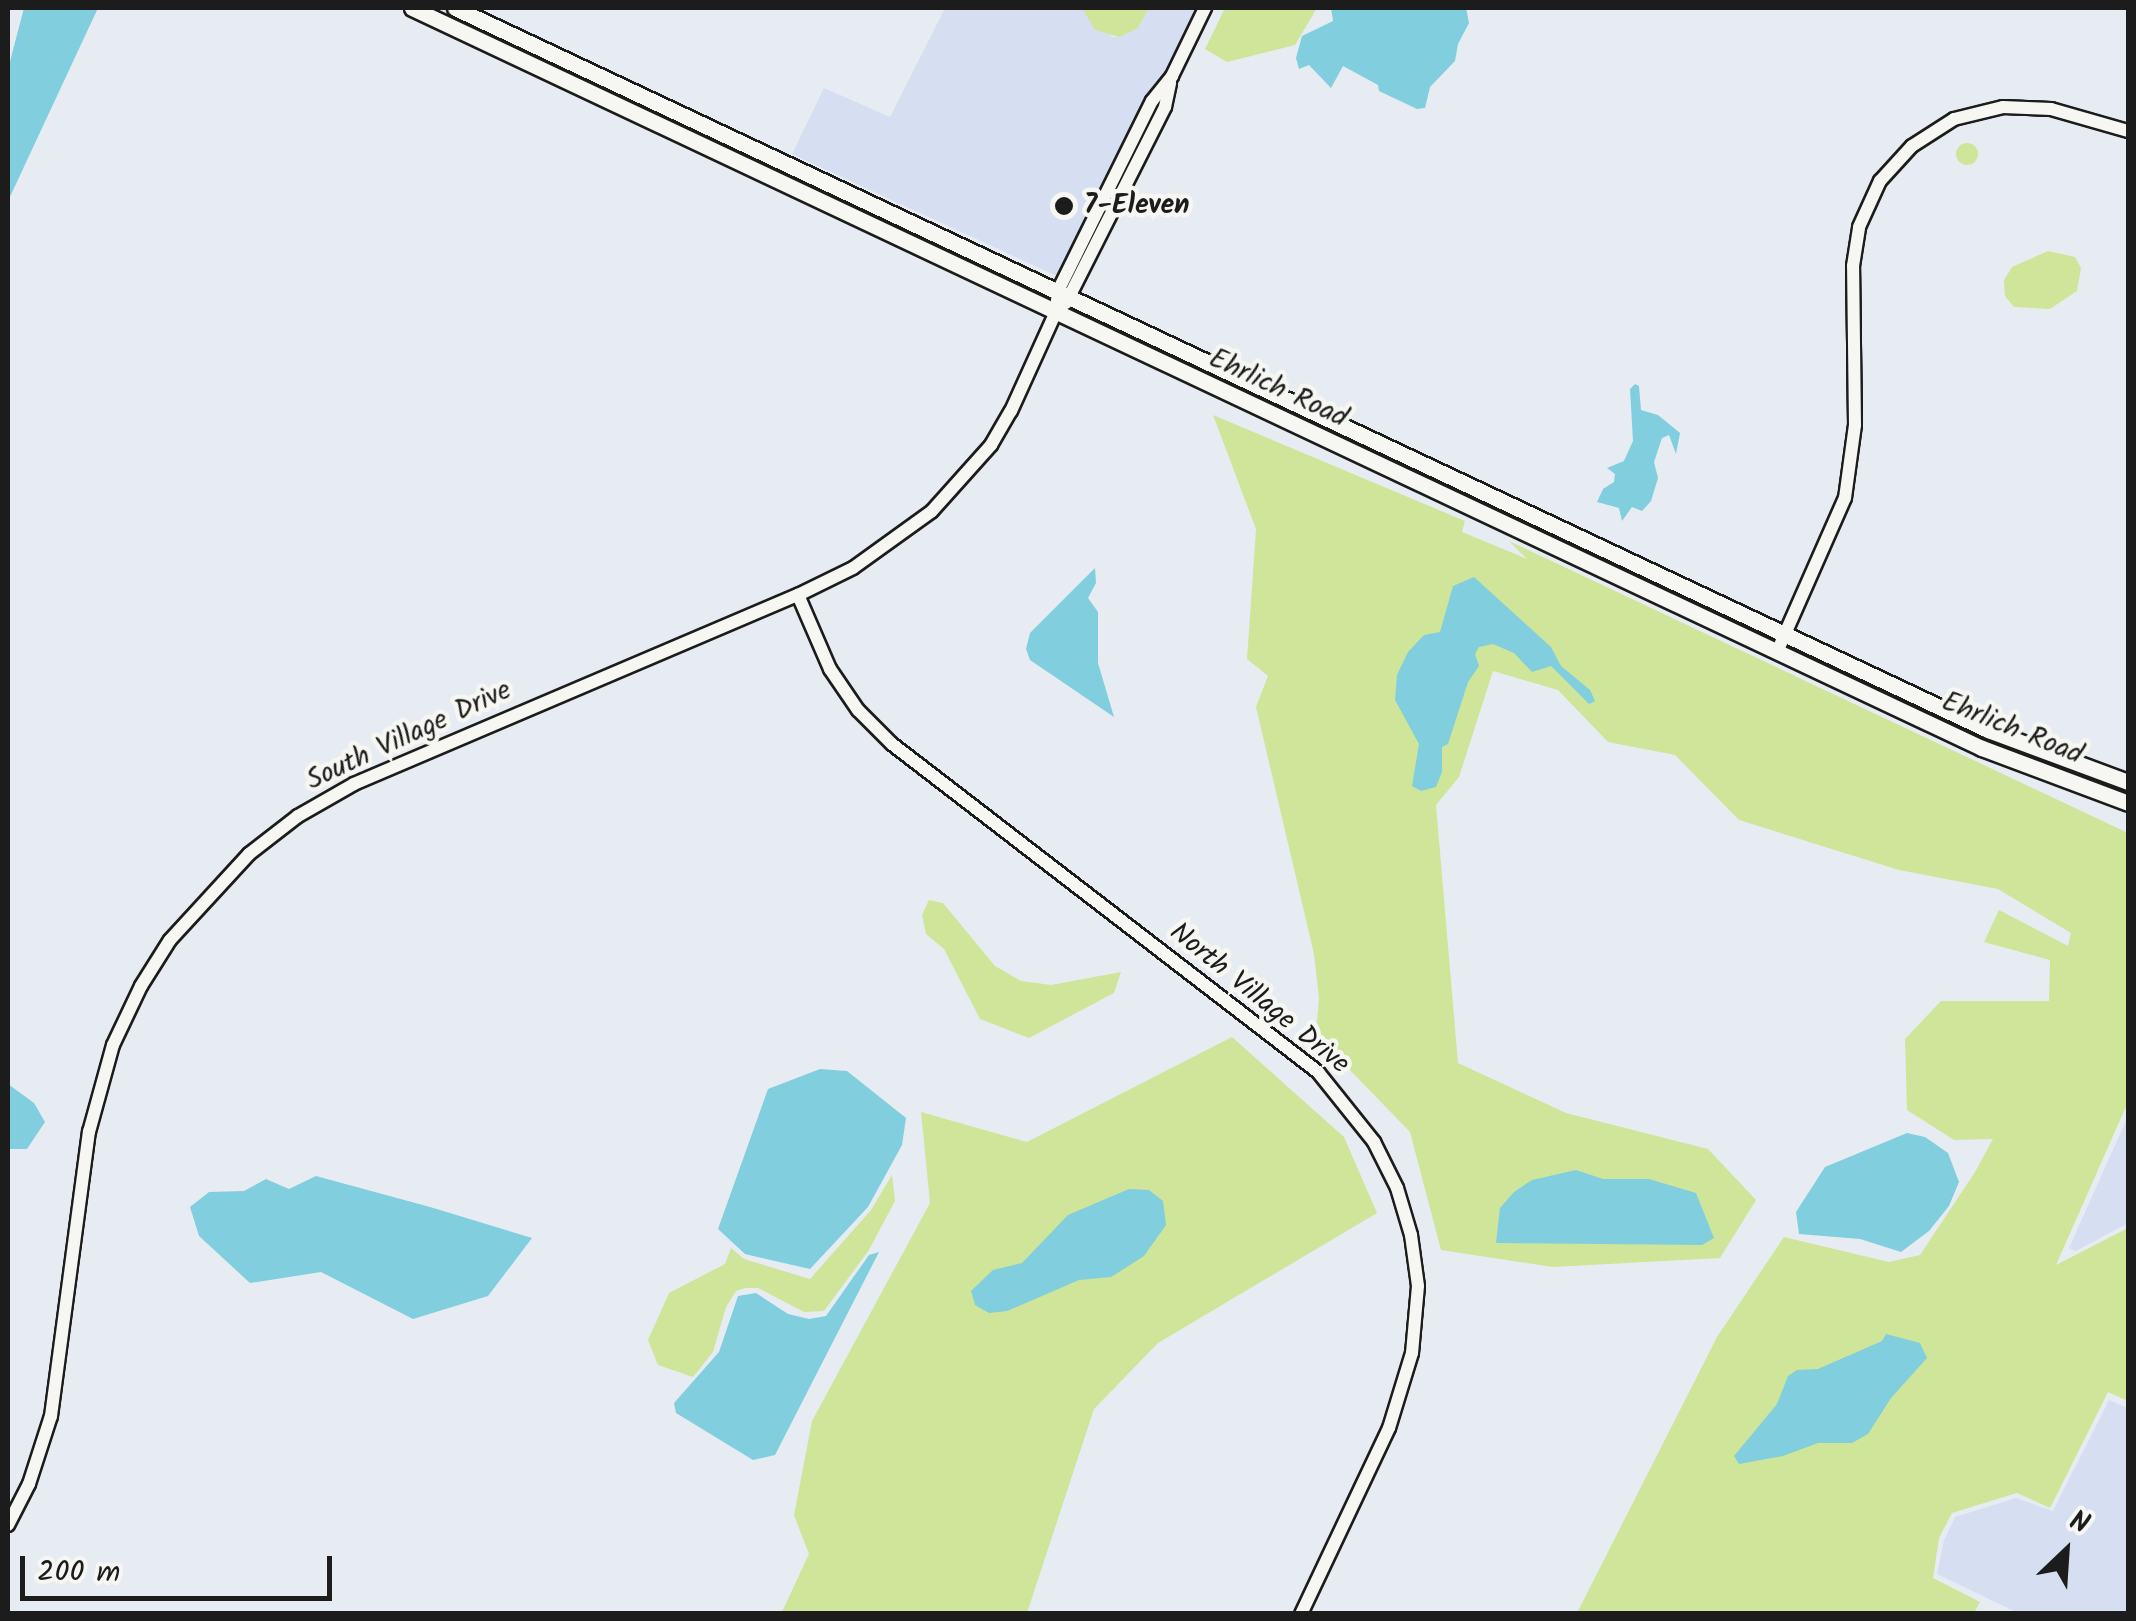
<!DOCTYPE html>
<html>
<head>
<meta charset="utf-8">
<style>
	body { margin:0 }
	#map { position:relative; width:2136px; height:1621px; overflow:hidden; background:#e7ecf2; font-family:Kalam,sans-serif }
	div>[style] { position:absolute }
	.built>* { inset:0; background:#d6dff2 }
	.green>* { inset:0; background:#cfe599 }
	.round { border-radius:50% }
	.water>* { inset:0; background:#80cede }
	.roads { filter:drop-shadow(2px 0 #1c1c1c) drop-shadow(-2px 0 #1c1c1c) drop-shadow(0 2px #1c1c1c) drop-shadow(0 -2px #1c1c1c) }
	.minor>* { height:12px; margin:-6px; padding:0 6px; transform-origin:6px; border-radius:6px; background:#f6f6f2 }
	.major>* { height:15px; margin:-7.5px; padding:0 7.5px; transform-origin:7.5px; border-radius:7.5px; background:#f6f6f2 }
	.dots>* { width:28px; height:28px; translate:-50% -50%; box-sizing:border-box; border:5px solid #f6f6f2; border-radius:50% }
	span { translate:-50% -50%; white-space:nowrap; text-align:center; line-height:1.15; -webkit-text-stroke:9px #f6f6f2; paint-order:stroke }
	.poi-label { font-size:28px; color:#1c1c1c; font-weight:700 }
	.left { translate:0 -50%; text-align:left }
	.street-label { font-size:28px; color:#1c1c1c }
	.frame { position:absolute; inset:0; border:10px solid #1c1c1c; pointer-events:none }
	.north { position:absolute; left:2016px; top:1501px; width:100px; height:100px; -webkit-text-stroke:8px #f6f6f2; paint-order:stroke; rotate:25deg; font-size:28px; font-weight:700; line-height:40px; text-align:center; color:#1c1c1c }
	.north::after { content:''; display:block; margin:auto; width:35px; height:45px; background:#1c1c1c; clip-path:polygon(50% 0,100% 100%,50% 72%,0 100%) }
	.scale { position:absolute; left:20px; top:1556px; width:312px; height:45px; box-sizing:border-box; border:5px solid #1c1c1c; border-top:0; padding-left:12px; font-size:30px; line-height:35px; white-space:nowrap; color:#1c1c1c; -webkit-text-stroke:8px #f6f6f2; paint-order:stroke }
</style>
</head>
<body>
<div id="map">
	<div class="built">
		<div style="clip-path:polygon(945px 8px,1082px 8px,1112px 37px,1119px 37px,1138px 28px,1149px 8px,1199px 8px,1059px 277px,792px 154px,824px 88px,890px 117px)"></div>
		<div style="clip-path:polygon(2128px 1116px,2128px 1223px,2076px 1251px,2069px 1248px)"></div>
		<div style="clip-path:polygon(2109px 1400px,2128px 1408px,2128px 1613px,2018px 1613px,1937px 1574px,1944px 1540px,1955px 1517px,2016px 1498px,2053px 1511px)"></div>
	</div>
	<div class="green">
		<div style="clip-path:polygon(1082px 8px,1149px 8px,1138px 28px,1119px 37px,1095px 30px)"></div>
		<div style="clip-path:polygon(1225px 8px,1317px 8px,1295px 45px,1227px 62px,1205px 49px)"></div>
		<div class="round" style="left:1956px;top:143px;width:22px;height:22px"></div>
		<div style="clip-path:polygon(2048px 251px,2075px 257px,2081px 268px,2077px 291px,2050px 309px,2014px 307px,2005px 296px,2004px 280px,2012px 267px)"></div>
		<div style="clip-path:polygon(1213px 415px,1465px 521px,1462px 532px,1527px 559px,1509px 541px,2128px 833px,2128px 1102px,2056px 1265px,2128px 1228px,2128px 1401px,2108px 1392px,2050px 1508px,2017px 1493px,1952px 1513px,1939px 1538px,1933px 1578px,1980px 1602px,1974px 1613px,1577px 1613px,1717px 1337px,1784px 1237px,1889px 1262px,1920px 1255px,1975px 1172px,1993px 1139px,1954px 1140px,1907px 1110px,1905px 1039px,1941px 1001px,2049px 1001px,2050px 960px,1984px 942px,1999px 910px,2068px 946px,2071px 933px,1998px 889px,1899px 870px,1739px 820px,1675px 755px,1608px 742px,1558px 690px,1493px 671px,1459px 777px,1436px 805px,1458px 1063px,1566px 1113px,1708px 1149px,1756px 1200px,1720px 1258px,1553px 1267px,1441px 1250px,1410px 1132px,1316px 1035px,1319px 998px,1314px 954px,1256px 707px,1268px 676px,1247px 659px,1256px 529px)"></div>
		<div style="clip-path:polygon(929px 900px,943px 903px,995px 966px,1021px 981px,1051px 985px,1121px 972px,1114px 993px,1029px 1038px,980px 1019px,944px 949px,926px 934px,922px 915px)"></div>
		<div style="clip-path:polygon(1232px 1037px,1344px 1137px,1377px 1213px,1158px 1343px,1094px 1409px,1027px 1613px,781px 1614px,809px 1554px,794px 1515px,812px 1421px,930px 1203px,921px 1112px,1027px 1142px)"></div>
		<div style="clip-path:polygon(892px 1175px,895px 1201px,869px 1250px,824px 1311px,804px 1312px,758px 1288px,745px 1288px,736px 1291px,726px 1307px,713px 1352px,693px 1377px,658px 1365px,648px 1340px,669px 1293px,725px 1264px,731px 1248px,744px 1259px,810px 1279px,871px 1210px)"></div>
	</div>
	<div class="water">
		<div style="clip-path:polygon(24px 8px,98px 8px,8px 201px,8px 69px)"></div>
		<div style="clip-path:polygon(1331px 8px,1466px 8px,1469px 23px,1458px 44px,1455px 61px,1430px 87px,1425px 108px,1417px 109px,1379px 91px,1378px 85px,1343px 66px,1331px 88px,1309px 65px,1299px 69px,1296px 58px,1302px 36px,1333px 21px)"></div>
		<div style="clip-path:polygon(1635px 384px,1639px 386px,1641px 410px,1658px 415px,1680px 433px,1676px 454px,1669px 435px,1662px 438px,1654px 462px,1658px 478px,1651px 501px,1642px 511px,1632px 507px,1622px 521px,1619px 508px,1597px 502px,1603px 489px,1614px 482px,1615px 474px,1607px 468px,1624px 461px,1633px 441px,1630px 389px)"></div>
		<div style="clip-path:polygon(1095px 568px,1096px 583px,1088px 598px,1098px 612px,1098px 663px,1114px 717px,1030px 660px,1026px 649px,1030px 633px)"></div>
		<div style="clip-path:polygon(1474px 577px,1551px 647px,1561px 666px,1590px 690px,1595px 701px,1589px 704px,1551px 666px,1532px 672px,1514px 653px,1493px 644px,1479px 647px,1475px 654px,1479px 666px,1468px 682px,1448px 744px,1442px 747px,1442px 772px,1436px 787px,1421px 791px,1412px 786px,1419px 744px,1395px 700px,1397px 675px,1408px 652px,1424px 635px,1440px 632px,1453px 586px)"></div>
		<div style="clip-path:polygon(820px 1069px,847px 1071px,906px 1118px,902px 1145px,868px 1207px,810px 1269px,745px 1254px,718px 1229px,768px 1089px)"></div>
		<div style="clip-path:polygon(8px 1084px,34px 1103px,45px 1122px,27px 1149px,8px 1149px)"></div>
		<div style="clip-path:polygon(1907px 1133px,1925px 1137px,1948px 1153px,1959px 1182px,1949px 1206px,1929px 1231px,1901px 1252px,1860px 1239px,1799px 1234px,1796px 1212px,1825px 1167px)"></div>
		<div style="clip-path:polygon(1576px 1170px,1603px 1179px,1649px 1179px,1696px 1193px,1714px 1238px,1702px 1245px,1496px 1243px,1500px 1208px,1514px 1192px,1532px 1180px)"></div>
		<div style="clip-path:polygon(316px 1176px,430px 1207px,532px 1238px,488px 1296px,413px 1319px,321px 1272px,250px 1283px,199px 1236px,190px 1207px,209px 1192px,244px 1191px,266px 1179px,289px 1189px)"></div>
		<div style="clip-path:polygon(1129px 1189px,1149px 1190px,1163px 1201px,1166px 1225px,1144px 1256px,1111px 1277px,1079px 1280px,1007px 1311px,989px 1313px,975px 1305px,971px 1291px,993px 1270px,1022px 1263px,1068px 1215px)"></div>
		<div style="clip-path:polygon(879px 1252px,775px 1455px,753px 1460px,676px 1413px,674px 1403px,719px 1352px,738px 1296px,756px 1293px,788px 1314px,809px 1319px,826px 1316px,869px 1255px)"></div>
		<div style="clip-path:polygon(1886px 1334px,1920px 1343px,1927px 1358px,1891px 1398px,1868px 1434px,1852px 1443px,1818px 1443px,1783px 1456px,1739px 1464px,1734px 1456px,1777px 1404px,1788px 1376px,1797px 1370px,1818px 1369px,1882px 1341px)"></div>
	</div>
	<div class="roads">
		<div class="minor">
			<div style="left:1066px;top:303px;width:220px;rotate:-63.2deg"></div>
			<div style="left:1165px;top:107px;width:25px;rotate:-78deg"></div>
			<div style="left:798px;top:595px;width:81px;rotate:66.6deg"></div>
			<div style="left:830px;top:669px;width:50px;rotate:55.7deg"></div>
			<div style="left:858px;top:710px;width:48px;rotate:45deg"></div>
			<div style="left:892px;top:744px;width:538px;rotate:37.59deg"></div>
			<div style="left:1318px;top:1072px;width:90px;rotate:51.3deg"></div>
			<div style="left:1374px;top:1142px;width:51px;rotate:63.4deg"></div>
			<div style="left:1397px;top:1188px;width:49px;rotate:73.4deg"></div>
			<div style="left:1411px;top:1235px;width:51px;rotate:82.2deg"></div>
			<div style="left:1418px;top:1286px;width:67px;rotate:95.1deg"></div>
			<div style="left:1412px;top:1353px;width:78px;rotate:107deg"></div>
			<div style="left:1389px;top:1428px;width:206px;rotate:115.3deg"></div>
			<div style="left:1777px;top:652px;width:168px;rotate:-66.2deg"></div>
			<div style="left:1845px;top:498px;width:74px;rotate:-82.2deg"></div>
			<div style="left:1855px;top:425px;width:159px;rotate:-90.7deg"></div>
			<div style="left:1853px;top:266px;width:39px;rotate:-81deg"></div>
			<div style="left:1859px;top:227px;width:51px;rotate:-65.5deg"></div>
			<div style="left:1880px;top:181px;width:47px;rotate:-47.6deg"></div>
			<div style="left:1912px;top:146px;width:50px;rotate:-32.7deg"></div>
			<div style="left:1954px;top:119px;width:50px;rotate:-13.8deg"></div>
			<div style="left:2003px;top:107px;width:48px;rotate:2.4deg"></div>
			<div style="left:2051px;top:109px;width:80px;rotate:15.9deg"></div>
			<div style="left:8px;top:1525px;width:46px;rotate:-62.9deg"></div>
			<div style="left:29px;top:1484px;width:71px;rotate:-72.1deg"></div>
			<div style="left:51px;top:1416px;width:287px;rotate:-82.4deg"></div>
			<div style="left:89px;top:1132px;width:90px;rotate:-74.6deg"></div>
			<div style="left:113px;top:1045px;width:65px;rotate:-64.6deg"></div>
			<div style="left:141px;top:986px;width:54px;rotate:-57.8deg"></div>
			<div style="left:170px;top:940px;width:117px;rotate:-47.4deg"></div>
			<div style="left:249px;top:854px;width:62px;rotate:-37.8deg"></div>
			<div style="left:298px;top:816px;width:64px;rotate:-29.7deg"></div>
			<div style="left:354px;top:784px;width:483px;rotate:-23.1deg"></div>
			<div style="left:798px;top:595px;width:61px;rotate:-26.1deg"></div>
			<div style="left:853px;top:568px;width:97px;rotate:-35.8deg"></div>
			<div style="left:932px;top:511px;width:89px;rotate:-48.2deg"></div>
			<div style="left:991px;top:445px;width:39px;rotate:-60deg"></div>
			<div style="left:1011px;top:411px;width:109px;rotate:-65.6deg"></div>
			<div style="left:1056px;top:312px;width:21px;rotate:-85deg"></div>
			<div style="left:1058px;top:291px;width:212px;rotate:-63.7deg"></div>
			<div style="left:1152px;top:101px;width:32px;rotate:-51deg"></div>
			<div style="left:1172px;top:76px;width:76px;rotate:-64.1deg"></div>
		</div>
		<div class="major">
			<div style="left:412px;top:8px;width:1736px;rotate:25.24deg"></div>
			<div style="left:1982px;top:748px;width:156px;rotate:20.6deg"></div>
			<div style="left:455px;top:8px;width:1695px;rotate:25.22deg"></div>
			<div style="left:1988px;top:730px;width:149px;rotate:20.4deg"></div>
		</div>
	</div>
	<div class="dots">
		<div style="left:1064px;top:206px;background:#1c1c1c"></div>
	</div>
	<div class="poi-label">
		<span class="left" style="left:1084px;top:206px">7-Eleven</span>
	</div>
	<div class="street-label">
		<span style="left:1278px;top:389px;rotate:25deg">Ehrlich Road</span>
		<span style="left:2012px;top:729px;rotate:22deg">Ehrlich Road</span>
		<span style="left:409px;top:736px;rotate:-25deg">South Village Drive</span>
		<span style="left:1259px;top:999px;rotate:39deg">North Village Drive</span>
	</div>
	<div class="frame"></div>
	<div class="north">N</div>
	<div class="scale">200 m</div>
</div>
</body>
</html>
